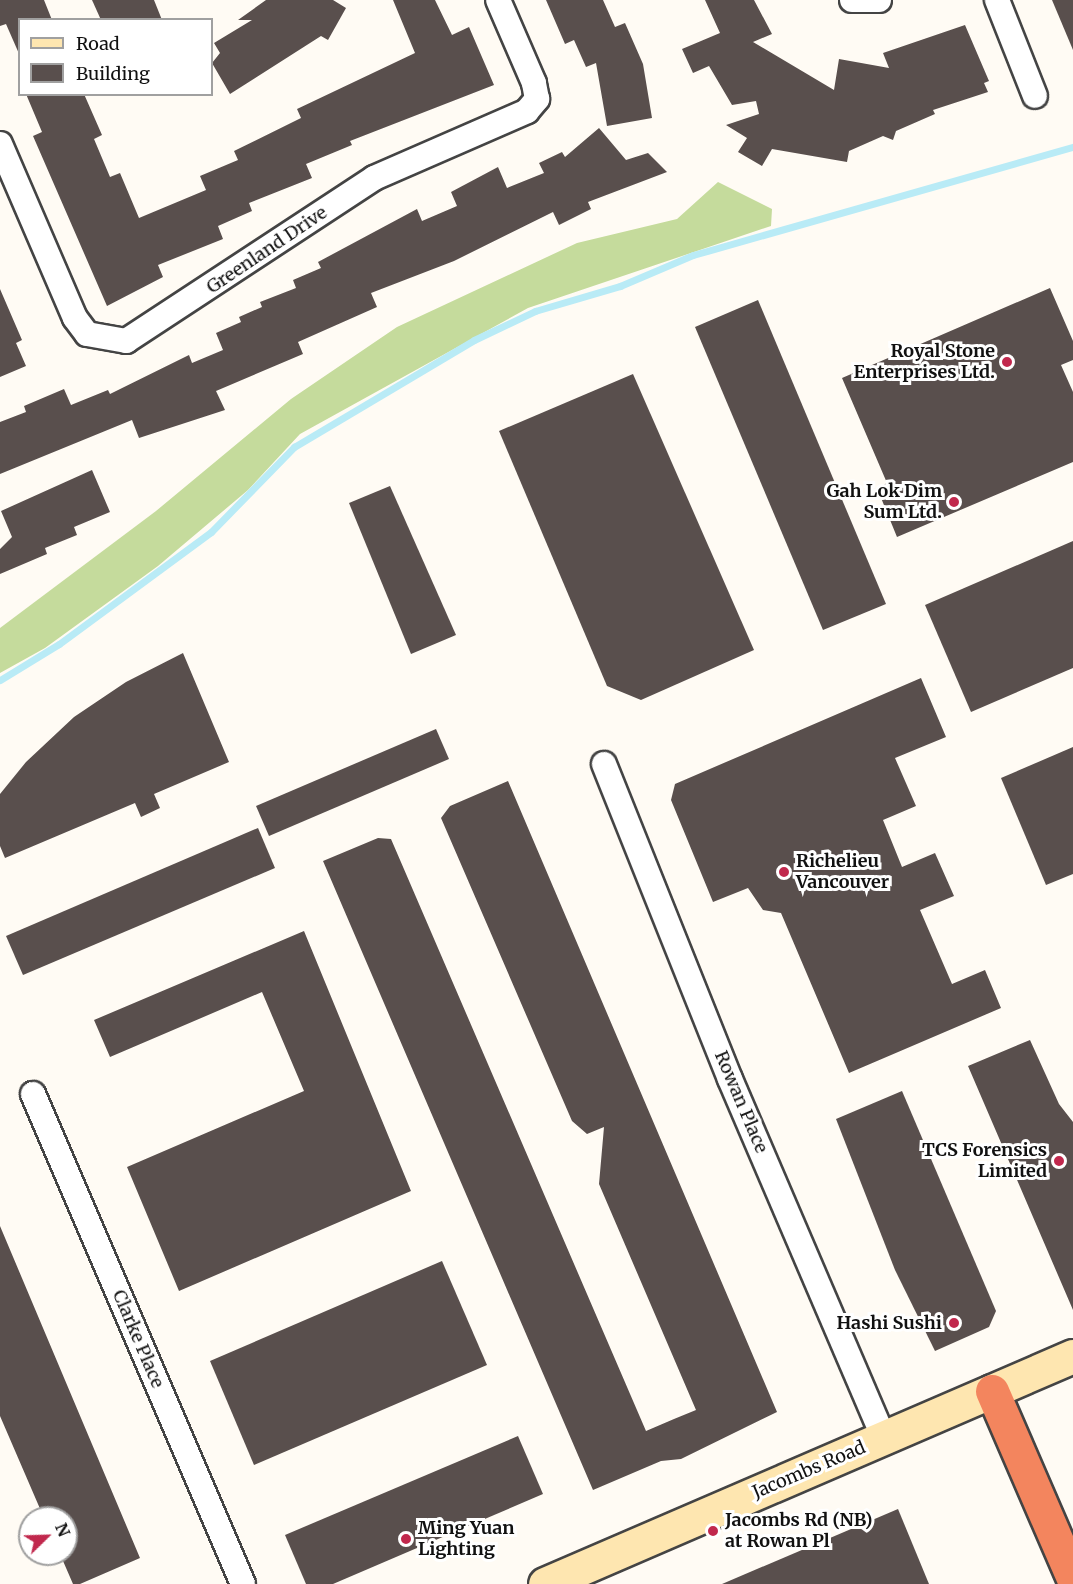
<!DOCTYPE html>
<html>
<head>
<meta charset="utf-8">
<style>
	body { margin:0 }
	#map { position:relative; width:1073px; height:1584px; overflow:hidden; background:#fffbf4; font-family:Merriweather,serif }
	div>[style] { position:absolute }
	.forest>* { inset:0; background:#c5db9c }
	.stream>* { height:7px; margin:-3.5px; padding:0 3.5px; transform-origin:3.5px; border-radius:3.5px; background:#b9ebf6 }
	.building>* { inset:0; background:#594f4d }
	.roads { filter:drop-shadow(2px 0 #444) drop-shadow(-2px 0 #444) drop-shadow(0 2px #444) drop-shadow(0 -2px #444) }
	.street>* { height:24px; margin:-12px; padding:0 12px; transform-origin:12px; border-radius:12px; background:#fff }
	.secondary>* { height:33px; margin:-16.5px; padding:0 16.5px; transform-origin:16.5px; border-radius:16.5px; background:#fee6b0 }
	.highway>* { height:33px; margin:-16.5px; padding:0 16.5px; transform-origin:16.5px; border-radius:16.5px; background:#f3855e }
	.dots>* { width:16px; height:16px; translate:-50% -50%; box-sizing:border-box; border:3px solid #fff; border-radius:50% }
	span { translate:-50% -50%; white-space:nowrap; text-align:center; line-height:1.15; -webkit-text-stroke:6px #fff; paint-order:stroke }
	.street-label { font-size:18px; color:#111 }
	.poi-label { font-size:18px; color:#111; font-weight:700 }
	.right { translate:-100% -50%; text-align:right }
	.left { translate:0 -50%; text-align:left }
	.legend { position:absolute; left:18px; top:18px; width:195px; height:78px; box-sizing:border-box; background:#fff; border:2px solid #a0a0a0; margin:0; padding:8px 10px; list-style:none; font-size:18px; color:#111 }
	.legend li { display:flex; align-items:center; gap:12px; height:30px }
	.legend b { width:30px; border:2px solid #a0a0a0 }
	.north { position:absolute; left:18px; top:1506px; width:60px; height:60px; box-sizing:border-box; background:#fff; border:2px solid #a0a0a0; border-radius:50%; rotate:67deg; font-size:16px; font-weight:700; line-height:24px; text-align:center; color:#111 }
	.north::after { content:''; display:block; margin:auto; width:21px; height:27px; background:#c1284d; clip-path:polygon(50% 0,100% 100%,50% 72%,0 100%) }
</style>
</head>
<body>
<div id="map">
	<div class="forest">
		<div style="clip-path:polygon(718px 182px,772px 209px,771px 226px,528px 308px,300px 434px,248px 490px,158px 566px,45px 648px,0 673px,0 628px,156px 511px,291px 399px,397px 327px,577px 243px,677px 219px)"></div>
	</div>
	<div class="stream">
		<div style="left:0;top:680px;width:69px;rotate:-31.4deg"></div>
		<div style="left:59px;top:644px;width:189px;rotate:-36.4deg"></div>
		<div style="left:211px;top:532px;width:119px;rotate:-45.7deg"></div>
		<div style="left:294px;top:447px;width:209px;rotate:-30.7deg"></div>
		<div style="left:474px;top:340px;width:68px;rotate:-25.4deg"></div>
		<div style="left:535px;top:311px;width:89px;rotate:-16.4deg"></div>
		<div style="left:620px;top:286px;width:79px;rotate:-23deg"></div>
		<div style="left:693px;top:255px;width:395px;rotate:-15.9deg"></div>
	</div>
	<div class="building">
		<div style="clip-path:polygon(0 0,44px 0,52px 20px,20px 20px,20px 56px,6px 24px,0 26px)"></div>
		<div style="clip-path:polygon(92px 0,154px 0,162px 20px,101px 20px)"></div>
		<div style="clip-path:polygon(266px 0,333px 0,346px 8px,328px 40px,321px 36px,230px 94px,212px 63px,220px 53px,214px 43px,252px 20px,238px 20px)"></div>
		<div style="clip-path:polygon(393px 0,435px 0,452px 35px,469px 27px,494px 85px,350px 141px,352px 145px,306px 164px,312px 178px,249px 203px,252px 211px,218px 226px,223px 239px,158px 265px,163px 277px,107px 306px,33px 136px,42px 132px,26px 94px,84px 94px,102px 135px,94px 139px,110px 177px,120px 173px,139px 218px,206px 190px,200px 176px,238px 160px,234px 151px,301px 118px,297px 109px,415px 53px)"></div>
		<div style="clip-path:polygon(546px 0,603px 0,615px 27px,625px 23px,643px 64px,652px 118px,607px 126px,596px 63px,586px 67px,574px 40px,565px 44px)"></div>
		<div style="clip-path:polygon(705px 0,754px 0,772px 34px,753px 42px,834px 90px,839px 59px,889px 68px,883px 53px,965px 25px,989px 81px,984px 83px,988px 92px,933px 110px,935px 114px,896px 131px,893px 140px,883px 136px,849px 151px,847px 162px,772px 149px,762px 166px,738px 152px,747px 138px,726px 125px,759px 114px,756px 101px,732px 105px,709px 66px,693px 73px,682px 49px,720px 33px)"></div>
		<div style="clip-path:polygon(1052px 0,1073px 0,1073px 50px)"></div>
		<div style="clip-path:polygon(599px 128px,626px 160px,648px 153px,667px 172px,588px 202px,591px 209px,559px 225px,553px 212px,454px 261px,371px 293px,377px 307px,298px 342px,303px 354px,216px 391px,225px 410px,139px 438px,132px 420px,0 474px,0 422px,26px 412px,24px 406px,64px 389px,71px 405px,108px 390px,110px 394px,189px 355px,192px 363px,223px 350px,216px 333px,241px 322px,239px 317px,262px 307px,260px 302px,296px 288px,293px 280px,321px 268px,318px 262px,417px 209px,422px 221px,457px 206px,451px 192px,498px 167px,507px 188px,544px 173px,539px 163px,562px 152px,565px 157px)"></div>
		<div style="clip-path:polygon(1050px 288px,1073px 341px,1073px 360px,1061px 365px,1073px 392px,1073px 462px,897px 537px,877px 488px,887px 483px,842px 378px)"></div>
		<div style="clip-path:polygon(0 289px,22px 340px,16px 343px,26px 366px,0 377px)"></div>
		<div style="clip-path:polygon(758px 300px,886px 604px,823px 630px,695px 327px)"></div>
		<div style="clip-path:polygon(633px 374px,754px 650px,641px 700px,607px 686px,499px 431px)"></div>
		<div style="clip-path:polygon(92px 470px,110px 512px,74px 527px,77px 535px,45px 548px,47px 554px,0 574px,0 549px,12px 537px,1px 511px)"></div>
		<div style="clip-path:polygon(390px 486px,456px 635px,411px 654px,349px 503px)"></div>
		<div style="clip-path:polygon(1073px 541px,1073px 668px,971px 712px,925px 605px)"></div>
		<div style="clip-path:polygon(183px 653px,229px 762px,154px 794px,160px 808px,141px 817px,135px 803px,5px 858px,0 846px,0 794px,26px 762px,74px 717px,126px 682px)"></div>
		<div style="clip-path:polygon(921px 678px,946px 737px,895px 758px,916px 806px,883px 820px,902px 867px,935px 853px,954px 896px,920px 910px,952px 984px,985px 970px,1001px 1008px,849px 1073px,781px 913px,763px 910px,748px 888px,713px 902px,671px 800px,675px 784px)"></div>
		<div style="clip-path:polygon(436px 729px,449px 759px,269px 836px,256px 806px)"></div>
		<div style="clip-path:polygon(1073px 747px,1073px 874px,1046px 885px,1001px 778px)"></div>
		<div style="clip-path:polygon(508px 781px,777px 1412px,681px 1459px,661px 1461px,593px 1490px,323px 861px,378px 838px,391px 839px,646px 1431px,674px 1419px,696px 1410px,599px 1184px,604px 1127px,587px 1134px,572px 1121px,441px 818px,450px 806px)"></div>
		<div style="clip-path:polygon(258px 828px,275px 868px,23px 975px,6px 936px)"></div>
		<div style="clip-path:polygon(304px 931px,411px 1191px,179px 1291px,127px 1167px,304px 1091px,262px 992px,110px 1057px,94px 1020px)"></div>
		<div style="clip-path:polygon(1030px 1040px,1059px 1104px,1073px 1122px,1073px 1310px,968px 1066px)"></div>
		<div style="clip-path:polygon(902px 1091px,996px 1311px,989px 1327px,935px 1351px,895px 1270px,836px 1119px)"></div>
		<div style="clip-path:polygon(0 1226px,140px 1558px,80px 1584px,73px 1584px,60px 1554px,66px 1554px,66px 1518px,44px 1518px,0 1416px)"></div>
		<div style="clip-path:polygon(442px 1261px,487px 1365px,254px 1465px,210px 1361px)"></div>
		<div style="clip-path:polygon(518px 1436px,543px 1494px,333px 1584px,306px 1584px,285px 1535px)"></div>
		<div style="clip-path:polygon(898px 1509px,929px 1584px,722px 1584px)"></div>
	</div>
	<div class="roads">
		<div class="street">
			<div style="left:852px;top:0;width:27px"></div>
			<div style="left:997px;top:0;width:103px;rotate:68.4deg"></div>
			<div style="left:0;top:144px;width:189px;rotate:66.7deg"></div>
			<div style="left:75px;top:318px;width:20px;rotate:53deg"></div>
			<div style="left:87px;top:334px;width:40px;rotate:10deg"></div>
			<div style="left:126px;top:341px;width:297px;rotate:-33.3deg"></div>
			<div style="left:374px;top:178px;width:167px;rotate:-23.6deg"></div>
			<div style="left:527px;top:111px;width:16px;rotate:-50deg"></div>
			<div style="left:537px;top:99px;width:16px;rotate:-101deg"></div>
			<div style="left:534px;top:83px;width:90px;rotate:-113.4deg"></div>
			<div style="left:604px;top:764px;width:339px;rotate:68.2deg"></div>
			<div style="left:730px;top:1079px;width:391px;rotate:66.8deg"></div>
			<div style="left:33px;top:1094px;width:533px;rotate:66.8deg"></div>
		</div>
		<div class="secondary">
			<div style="left:545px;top:1584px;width:575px;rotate:-23.36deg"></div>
		</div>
		<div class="highway">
			<div style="left:992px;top:1391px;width:204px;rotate:66.6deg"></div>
		</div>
	</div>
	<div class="dots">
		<div style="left:1007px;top:362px;background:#c1284d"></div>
		<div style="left:954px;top:502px;background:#c1284d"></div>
		<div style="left:784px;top:872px;background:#c1284d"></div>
		<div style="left:1059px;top:1161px;background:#c1284d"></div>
		<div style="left:954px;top:1323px;background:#c1284d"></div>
		<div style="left:713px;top:1531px;background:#c1284d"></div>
		<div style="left:406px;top:1539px;background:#c1284d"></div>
	</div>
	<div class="street-label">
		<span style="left:267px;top:250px;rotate:-34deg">Greenland Drive</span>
		<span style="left:741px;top:1102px;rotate:67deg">Rowan Place</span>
		<span style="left:138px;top:1339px;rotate:67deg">Clarke Place</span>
		<span style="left:809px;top:1470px;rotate:-23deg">Jacombs Road</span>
	</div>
	<div class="poi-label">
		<span class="right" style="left:995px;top:362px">Royal Stone<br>Enterprises Ltd.</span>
		<span class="right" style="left:942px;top:502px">Gah Lok Dim<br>Sum Ltd.</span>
		<span class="left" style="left:796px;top:872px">Richelieu<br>Vancouver</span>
		<span class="right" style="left:1047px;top:1161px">TCS Forensics<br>Limited</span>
		<span class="right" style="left:942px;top:1323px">Hashi Sushi</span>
		<span class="left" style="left:725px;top:1531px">Jacombs Rd (NB)<br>at Rowan Pl</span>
		<span class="left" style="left:418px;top:1539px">Ming Yuan<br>Lighting</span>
	</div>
	<ul class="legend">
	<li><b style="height:8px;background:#fee6b0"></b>Road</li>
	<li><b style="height:16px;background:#594f4d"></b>Building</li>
	</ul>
	<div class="north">N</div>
</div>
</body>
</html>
